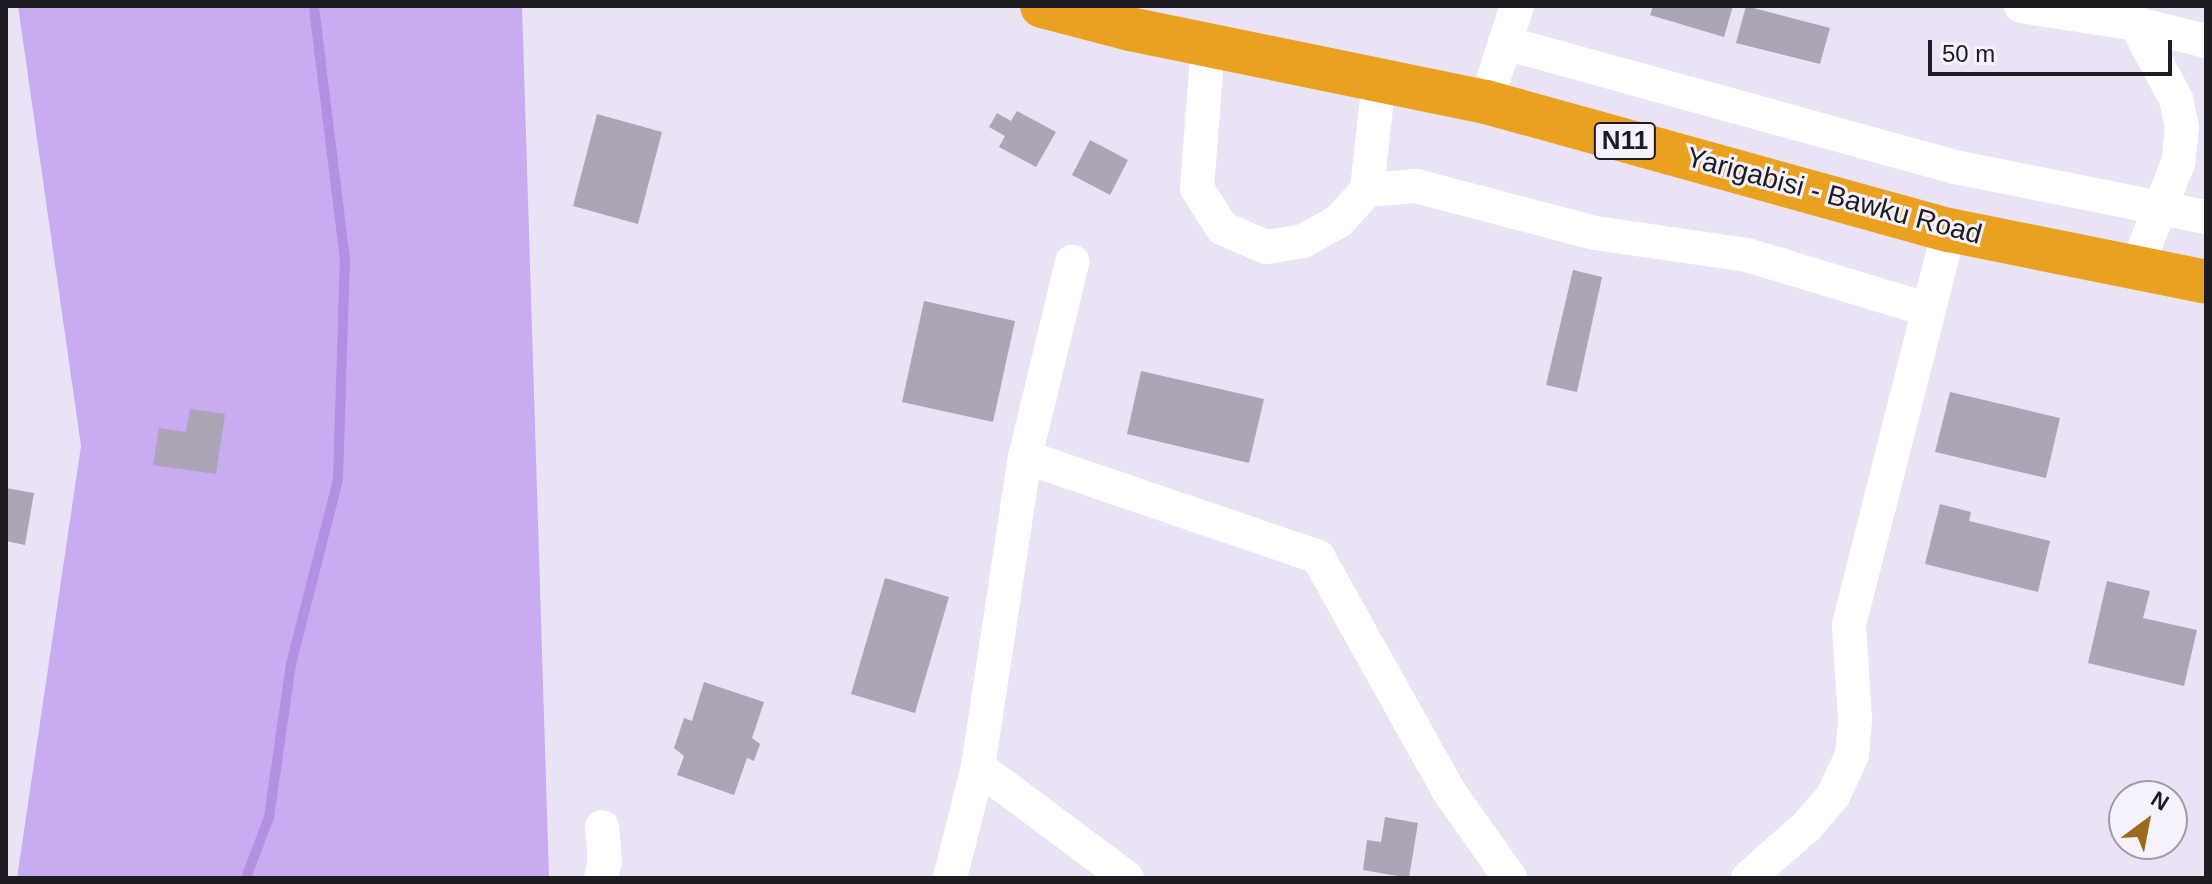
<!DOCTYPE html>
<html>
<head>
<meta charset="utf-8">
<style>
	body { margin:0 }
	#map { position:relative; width:2212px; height:884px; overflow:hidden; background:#eae3f5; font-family:Helvetica,sans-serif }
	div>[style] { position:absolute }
	.green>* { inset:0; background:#c8abf1 }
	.stream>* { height:10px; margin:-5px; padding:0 5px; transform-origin:5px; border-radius:5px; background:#b390e2 }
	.building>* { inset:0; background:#aba5b6 }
	.street>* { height:34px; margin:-17px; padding:0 17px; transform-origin:17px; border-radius:17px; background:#fff }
	.highway>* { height:44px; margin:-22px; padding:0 22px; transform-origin:22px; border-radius:22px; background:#e9a11f }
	span { translate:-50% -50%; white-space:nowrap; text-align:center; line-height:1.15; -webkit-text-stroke:6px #f6f2fc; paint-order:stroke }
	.shield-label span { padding:2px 6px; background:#f6f2fc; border:2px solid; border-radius:6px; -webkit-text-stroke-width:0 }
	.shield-label { font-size:26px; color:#1e1b22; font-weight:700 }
	.street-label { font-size:28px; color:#1e1b22 }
	.frame { position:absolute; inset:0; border:8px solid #1e1b22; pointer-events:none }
	.north { position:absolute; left:2108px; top:780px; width:80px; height:80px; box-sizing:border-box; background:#f6f2fc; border:2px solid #a09ca5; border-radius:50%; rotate:32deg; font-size:22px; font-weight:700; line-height:32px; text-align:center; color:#1e1b22 }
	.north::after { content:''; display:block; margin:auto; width:28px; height:36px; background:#9a6b1d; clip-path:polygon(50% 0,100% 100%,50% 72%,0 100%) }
	.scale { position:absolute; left:1928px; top:40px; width:244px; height:36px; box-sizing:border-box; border:4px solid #1e1b22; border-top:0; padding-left:10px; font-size:24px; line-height:28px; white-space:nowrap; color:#1e1b22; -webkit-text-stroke:6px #f6f2fc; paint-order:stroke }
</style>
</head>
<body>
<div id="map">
	<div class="green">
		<div style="clip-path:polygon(18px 6px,522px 6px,549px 878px,17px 878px,81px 446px)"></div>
	</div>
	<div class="stream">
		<div style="left:246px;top:878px;width:65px;rotate:-69.3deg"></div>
		<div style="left:269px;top:817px;width:155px;rotate:-81.8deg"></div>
		<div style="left:291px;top:664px;width:191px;rotate:-75.7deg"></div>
		<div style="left:338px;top:479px;width:219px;rotate:-88.2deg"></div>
		<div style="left:345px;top:260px;width:256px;rotate:-97deg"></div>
	</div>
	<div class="building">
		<div style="clip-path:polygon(1653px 6px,1733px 6px,1724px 37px,1650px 15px)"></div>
		<div style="clip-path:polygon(1746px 6px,1830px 28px,1820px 64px,1736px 43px)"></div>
		<div style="clip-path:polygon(1017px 111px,1056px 132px,1036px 167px,999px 147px,1005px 136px,989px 127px,997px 113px,1011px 121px)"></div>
		<div style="clip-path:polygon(597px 114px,662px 132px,638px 224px,573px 206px)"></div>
		<div style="clip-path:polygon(1090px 140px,1128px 160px,1110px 195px,1072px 175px)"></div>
		<div style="clip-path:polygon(1573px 270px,1602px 277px,1577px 392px,1546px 385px)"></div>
		<div style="clip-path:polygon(924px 301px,1015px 321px,993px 422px,902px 402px)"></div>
		<div style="clip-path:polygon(1141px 371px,1264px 399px,1249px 463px,1127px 434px)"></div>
		<div style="clip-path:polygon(1950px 392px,2060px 418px,2046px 478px,1935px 452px)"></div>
		<div style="clip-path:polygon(190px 409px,225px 414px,216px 474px,153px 465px,159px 428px,186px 432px)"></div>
		<div style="clip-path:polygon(6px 488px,34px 493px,25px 545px,6px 541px)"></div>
		<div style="clip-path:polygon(1940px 504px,1971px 512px,1969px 521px,2050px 541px,2038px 592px,1925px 564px)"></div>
		<div style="clip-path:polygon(885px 578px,949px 597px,915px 713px,851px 694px)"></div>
		<div style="clip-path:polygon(2107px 581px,2150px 591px,2143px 618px,2197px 630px,2184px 686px,2088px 663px)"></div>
		<div style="clip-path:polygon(704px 682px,764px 702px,752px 738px,760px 744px,754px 761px,747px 758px,734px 795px,677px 775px,684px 756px,674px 748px,684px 718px,692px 721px)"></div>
		<div style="clip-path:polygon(1385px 817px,1418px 823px,1409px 878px,1363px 870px,1367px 840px,1381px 842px)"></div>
	</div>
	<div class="street">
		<div style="left:2021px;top:6px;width:117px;rotate:8.8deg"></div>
		<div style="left:2137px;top:24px;width:71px;rotate:13.8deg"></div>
		<div style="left:2126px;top:6px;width:106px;rotate:61.7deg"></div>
		<div style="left:2176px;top:99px;width:29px;rotate:78deg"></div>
		<div style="left:2182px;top:127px;width:36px;rotate:96deg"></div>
		<div style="left:2178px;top:163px;width:111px;rotate:111.7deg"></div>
		<div style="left:1505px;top:43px;width:467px;rotate:15.4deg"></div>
		<div style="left:1955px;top:167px;width:256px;rotate:11.3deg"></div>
		<div style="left:1208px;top:45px;width:143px;rotate:94.4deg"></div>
		<div style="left:1197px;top:188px;width:47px;rotate:58deg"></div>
		<div style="left:1222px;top:228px;width:48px;rotate:23.4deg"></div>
		<div style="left:1266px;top:247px;width:37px;rotate:-9deg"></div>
		<div style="left:1303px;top:241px;width:41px;rotate:-29.1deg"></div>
		<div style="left:1339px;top:221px;width:42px;rotate:-47.9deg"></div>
		<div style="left:1367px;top:190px;width:49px;rotate:-4.7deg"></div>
		<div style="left:1416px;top:186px;width:185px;rotate:14.7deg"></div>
		<div style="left:1595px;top:233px;width:154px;rotate:8.2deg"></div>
		<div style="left:1747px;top:255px;width:187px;rotate:16.8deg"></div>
		<div style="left:1486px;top:102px;width:101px;rotate:-72.1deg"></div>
		<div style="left:1367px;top:190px;width:111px;rotate:-83.8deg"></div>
		<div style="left:1025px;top:457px;width:310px;rotate:18.8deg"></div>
		<div style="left:1318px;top:557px;width:267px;rotate:60.8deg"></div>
		<div style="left:1448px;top:790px;width:108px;rotate:54.8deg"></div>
		<div style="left:978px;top:767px;width:186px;rotate:36.7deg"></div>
		<div style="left:601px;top:878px;width:17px;rotate:-77deg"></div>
		<div style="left:605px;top:861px;width:34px;rotate:-95deg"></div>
		<div style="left:950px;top:878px;width:114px;rotate:-75.8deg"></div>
		<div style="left:978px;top:767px;width:314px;rotate:-81.4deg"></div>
		<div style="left:1025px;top:457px;width:201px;rotate:-76.4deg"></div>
		<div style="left:1748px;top:878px;width:79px;rotate:-41.4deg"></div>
		<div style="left:1807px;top:826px;width:40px;rotate:-49deg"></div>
		<div style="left:1833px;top:796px;width:45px;rotate:-65.1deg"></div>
		<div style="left:1852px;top:755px;width:37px;rotate:-85deg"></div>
		<div style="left:1855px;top:718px;width:93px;rotate:-93.7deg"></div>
		<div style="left:1849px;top:625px;width:407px;rotate:-75.8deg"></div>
	</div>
	<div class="highway">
		<div style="left:1042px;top:6px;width:91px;rotate:14.6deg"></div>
		<div style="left:1130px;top:29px;width:363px;rotate:11.6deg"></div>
		<div style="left:1486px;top:102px;width:480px;rotate:15.5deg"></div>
		<div style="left:1949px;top:230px;width:262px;rotate:11.4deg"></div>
	</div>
	<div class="shield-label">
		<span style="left:1625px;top:141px">N11</span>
	</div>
	<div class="street-label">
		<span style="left:1834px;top:196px;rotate:15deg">Yarigabisi - Bawku Road</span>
	</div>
	<div class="frame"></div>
	<div class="north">N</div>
	<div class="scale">50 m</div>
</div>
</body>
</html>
